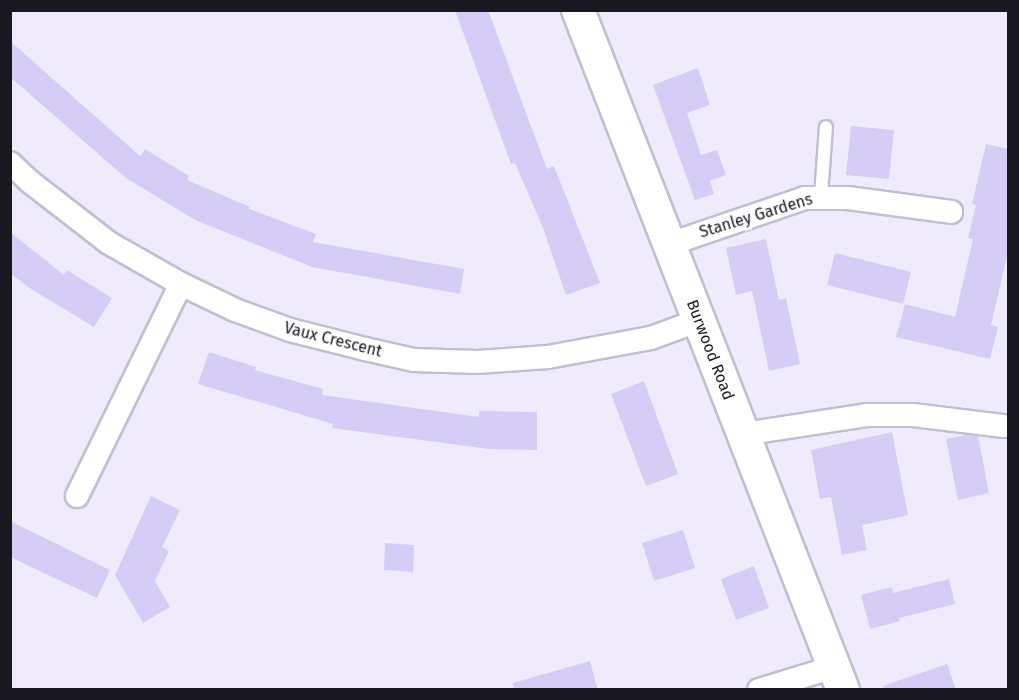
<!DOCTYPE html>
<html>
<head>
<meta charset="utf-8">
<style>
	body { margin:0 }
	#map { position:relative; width:1019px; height:700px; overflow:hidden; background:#efebfd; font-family:"Fira Sans",sans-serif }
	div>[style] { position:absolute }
	.building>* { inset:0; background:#d6cdf6 }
	.roads { filter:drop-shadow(2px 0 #c2bdd3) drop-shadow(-2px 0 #c2bdd3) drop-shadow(0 2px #c2bdd3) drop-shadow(0 -2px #c2bdd3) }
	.lane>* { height:12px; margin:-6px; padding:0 6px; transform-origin:6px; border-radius:6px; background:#fff }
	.street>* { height:22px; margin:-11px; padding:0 11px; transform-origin:11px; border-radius:11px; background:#fff }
	.secondary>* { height:32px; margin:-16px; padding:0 16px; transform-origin:16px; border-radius:16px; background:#fff }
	span { translate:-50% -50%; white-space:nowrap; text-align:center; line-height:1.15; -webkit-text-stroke:6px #fff; paint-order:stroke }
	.street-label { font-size:16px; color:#19171f }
	.frame { position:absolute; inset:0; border:12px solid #19171f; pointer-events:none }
</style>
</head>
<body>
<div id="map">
	<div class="building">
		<div style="clip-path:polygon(455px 10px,488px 10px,547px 169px,554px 166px,600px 283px,566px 295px,543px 228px,515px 163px,511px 164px)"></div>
		<div style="clip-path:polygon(10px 41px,140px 156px,145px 149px,189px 176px,187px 180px,250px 207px,249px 209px,316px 234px,313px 242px,464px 269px,460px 294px,312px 267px,195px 220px,126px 178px,10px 77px)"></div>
		<div style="clip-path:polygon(698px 68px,710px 105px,687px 113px,701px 155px,717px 150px,726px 175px,710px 181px,714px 194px,695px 200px,653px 85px)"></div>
		<div style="clip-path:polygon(851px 126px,894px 130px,889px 179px,846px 175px)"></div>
		<div style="clip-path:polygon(986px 144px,1008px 149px,1008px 252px,991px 325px,998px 327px,990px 359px,896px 337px,905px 304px,955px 317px,973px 239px,968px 238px,976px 205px,972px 204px)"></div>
		<div style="clip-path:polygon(10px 232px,64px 275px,67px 270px,112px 298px,94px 327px,31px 289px,10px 273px)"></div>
		<div style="clip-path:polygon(766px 239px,779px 300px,786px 298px,800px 364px,769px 371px,752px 291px,736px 295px,726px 248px)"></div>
		<div style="clip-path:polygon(835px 253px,911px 272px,903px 304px,827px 285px)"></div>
		<div style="clip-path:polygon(209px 352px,256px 367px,255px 370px,323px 389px,322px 395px,479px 417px,479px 411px,537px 412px,537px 450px,488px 449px,332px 428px,333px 424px,198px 384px)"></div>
		<div style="clip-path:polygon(644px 381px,678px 474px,646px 486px,611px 394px)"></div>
		<div style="clip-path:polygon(892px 432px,908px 515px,862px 525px,867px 550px,842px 555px,831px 497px,820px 499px,811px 450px)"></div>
		<div style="clip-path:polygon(966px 435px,978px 436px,989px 493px,958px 500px,946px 439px)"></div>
		<div style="clip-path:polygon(151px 496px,180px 510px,162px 547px,169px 551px,155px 581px,170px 607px,143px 623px,115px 575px)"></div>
		<div style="clip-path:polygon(10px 521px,110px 570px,97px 598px,10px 557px)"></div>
		<div style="clip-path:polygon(683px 530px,695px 568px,654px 581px,642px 543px)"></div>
		<div style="clip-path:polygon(385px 543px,414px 545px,413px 572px,384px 570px)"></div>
		<div style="clip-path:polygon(754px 566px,769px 608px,736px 620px,721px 579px)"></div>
		<div style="clip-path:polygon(949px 579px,955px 604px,899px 618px,900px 621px,870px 629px,861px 595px,892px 587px,893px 593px)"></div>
		<div style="clip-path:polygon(590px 661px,598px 690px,514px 690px,513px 683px)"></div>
		<div style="clip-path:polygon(947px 664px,956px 690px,884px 690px,883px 686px)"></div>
	</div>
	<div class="roads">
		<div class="lane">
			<div style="left:821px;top:196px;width:69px;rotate:-85.9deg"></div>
		</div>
		<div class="street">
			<div style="left:10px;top:163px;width:26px;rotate:43deg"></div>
			<div style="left:29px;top:181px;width:101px;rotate:37.8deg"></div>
			<div style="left:109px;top:243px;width:83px;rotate:29.7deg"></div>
			<div style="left:181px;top:284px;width:60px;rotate:25.7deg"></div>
			<div style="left:235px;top:310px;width:59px;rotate:20deg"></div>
			<div style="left:290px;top:330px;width:77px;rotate:14.2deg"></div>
			<div style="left:365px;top:349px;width:50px;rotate:12.7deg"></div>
			<div style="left:414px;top:360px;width:63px;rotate:1.8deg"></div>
			<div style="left:477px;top:362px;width:71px;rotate:-4deg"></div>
			<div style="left:548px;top:357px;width:105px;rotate:-10.5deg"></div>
			<div style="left:651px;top:338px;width:49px;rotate:-20.3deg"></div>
			<div style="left:670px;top:244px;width:143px;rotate:-18.8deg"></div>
			<div style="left:805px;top:198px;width:43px"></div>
			<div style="left:848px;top:198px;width:104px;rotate:7.7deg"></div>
			<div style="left:743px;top:434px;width:125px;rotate:-8.7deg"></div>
			<div style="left:867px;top:415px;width:46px"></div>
			<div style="left:913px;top:415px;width:92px;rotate:6.9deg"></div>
			<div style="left:77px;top:496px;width:236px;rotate:-63.9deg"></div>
			<div style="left:759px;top:690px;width:78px;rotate:-17deg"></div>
		</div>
		<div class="secondary">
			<div style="left:578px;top:10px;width:730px;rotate:68.71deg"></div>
		</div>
	</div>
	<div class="street-label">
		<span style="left:756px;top:216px;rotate:-17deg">Stanley Gardens</span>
		<span style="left:333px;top:340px;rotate:14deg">Vaux Crescent</span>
		<span style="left:710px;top:350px;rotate:69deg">Burwood Road</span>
	</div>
	<div class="frame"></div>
</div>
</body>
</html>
